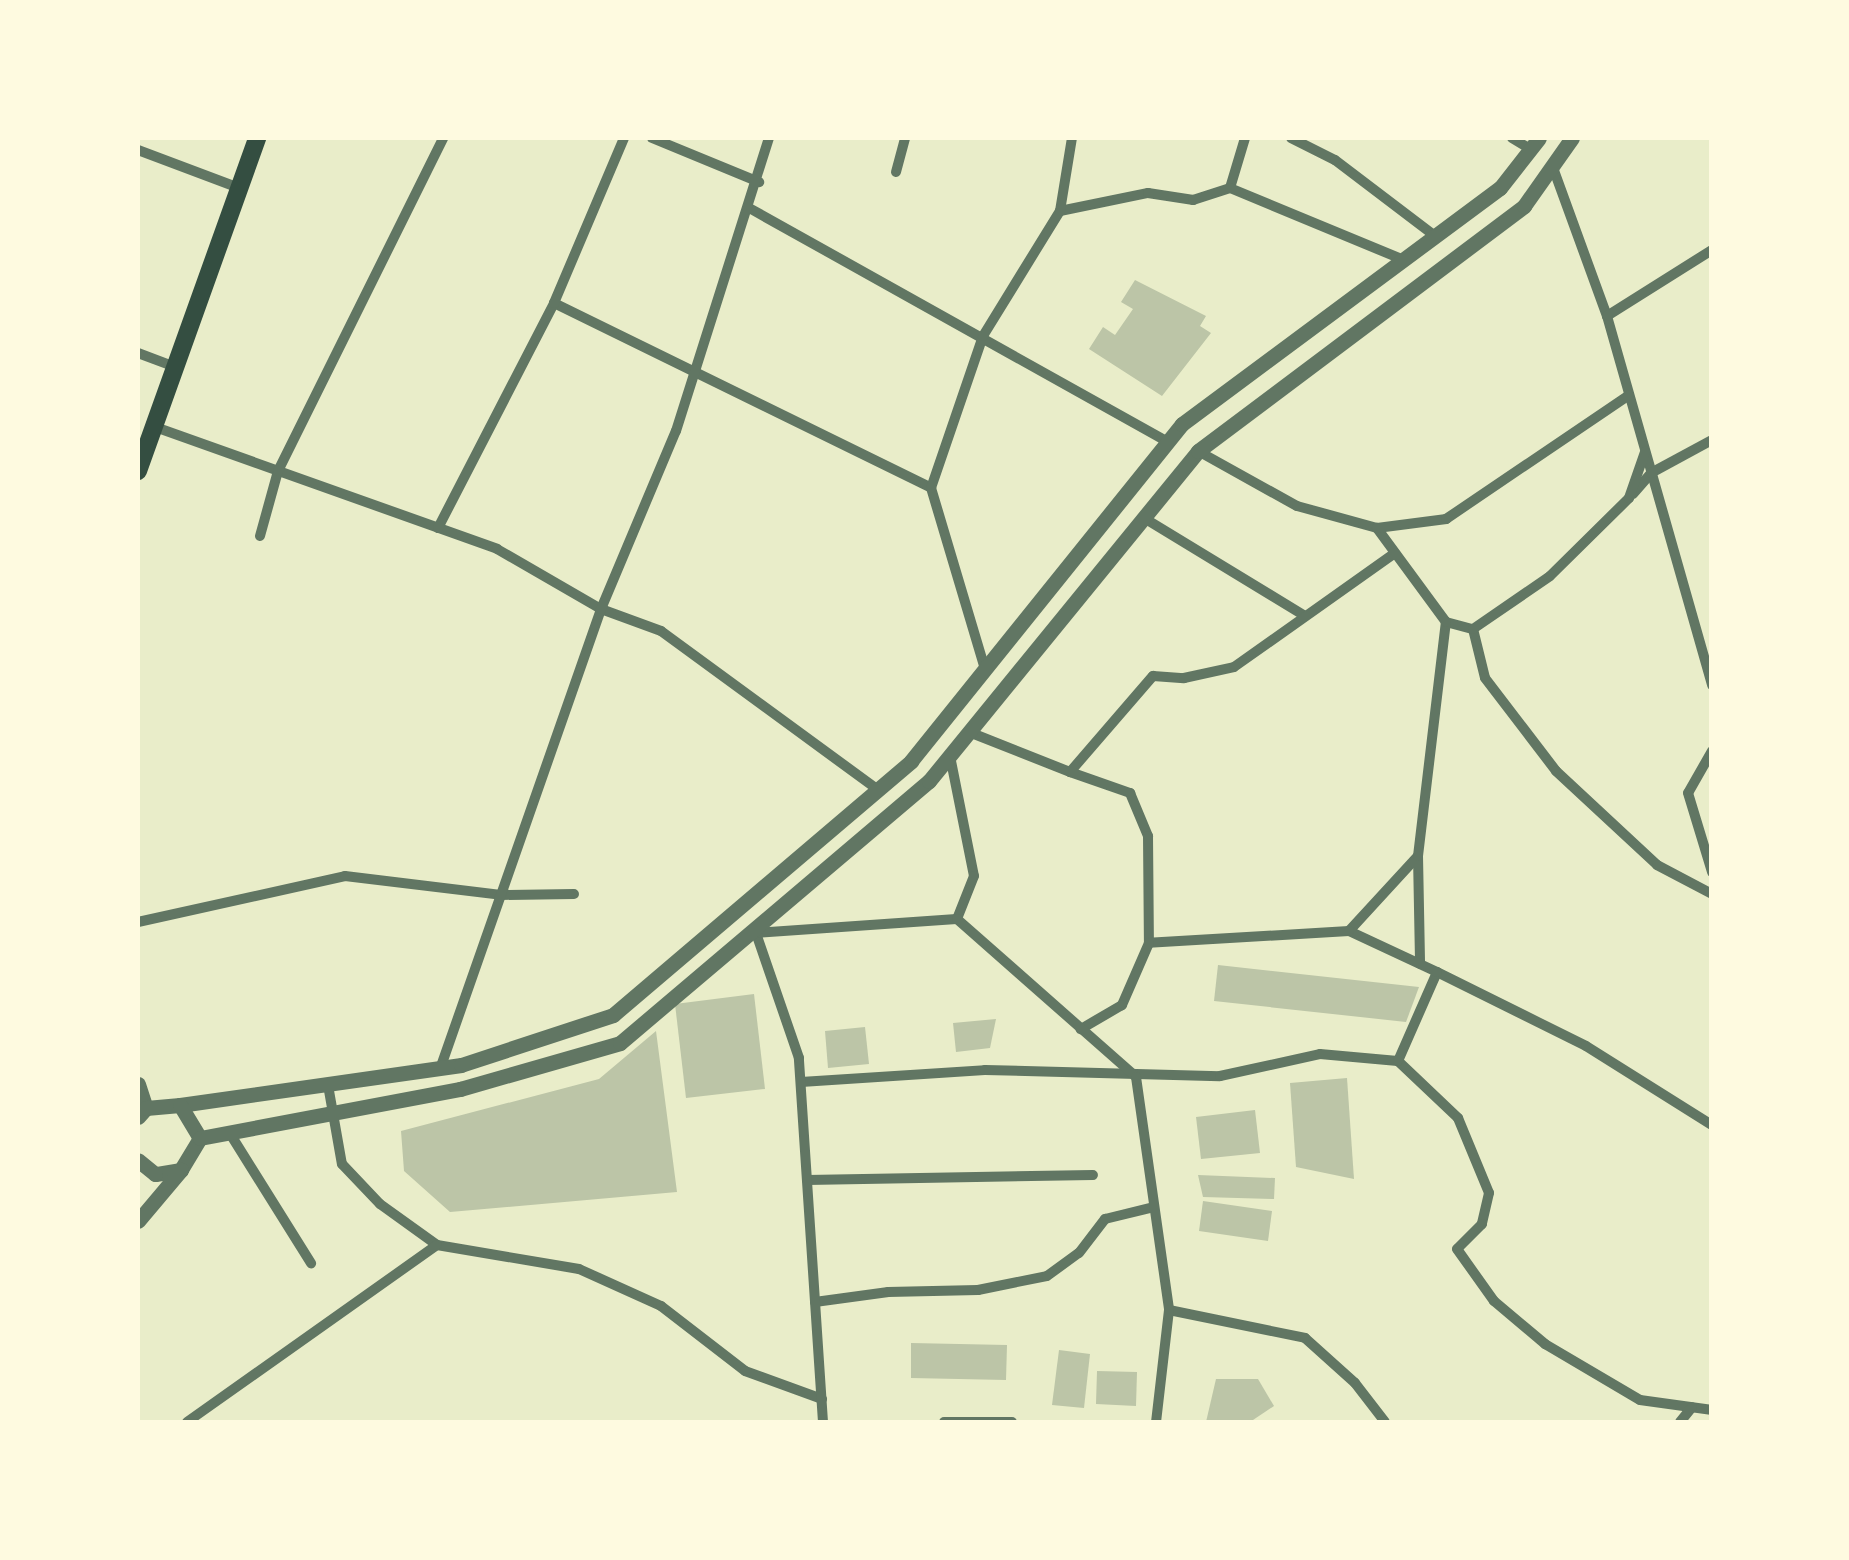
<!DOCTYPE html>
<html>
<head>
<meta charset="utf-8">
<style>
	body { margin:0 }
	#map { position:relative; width:1849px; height:1560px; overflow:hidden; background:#e9edc9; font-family:Georgia,serif }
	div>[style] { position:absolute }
	.building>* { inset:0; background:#bcc5a7 }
	.minor>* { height:10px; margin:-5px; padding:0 5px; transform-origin:5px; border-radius:5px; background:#617663 }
	.tertiary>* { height:15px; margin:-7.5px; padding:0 7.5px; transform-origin:7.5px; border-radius:7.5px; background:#617663 }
	.secondary>* { height:18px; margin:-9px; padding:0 9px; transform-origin:9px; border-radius:9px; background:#344e41 }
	span { translate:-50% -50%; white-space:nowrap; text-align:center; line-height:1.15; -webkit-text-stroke:10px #fefae0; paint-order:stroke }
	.frame { position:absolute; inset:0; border:140px solid #fefae0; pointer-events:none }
</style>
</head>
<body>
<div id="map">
	<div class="building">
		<div style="clip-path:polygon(1135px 280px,1206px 316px,1200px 326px,1211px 333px,1162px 396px,1089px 349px,1103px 327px,1115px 335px,1133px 309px,1121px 302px)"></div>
		<div style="clip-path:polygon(1218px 965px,1419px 987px,1406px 1022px,1214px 1001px)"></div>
		<div style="clip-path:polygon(754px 994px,765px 1089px,686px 1098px,675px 1004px)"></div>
		<div style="clip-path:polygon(996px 1019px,990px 1048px,956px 1052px,953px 1023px)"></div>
		<div style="clip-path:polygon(865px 1027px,869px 1064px,828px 1068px,825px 1031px)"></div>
		<div style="clip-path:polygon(656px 1031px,677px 1192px,450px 1212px,404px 1171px,401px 1131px,599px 1079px)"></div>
		<div style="clip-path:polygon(1347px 1078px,1354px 1179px,1296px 1167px,1290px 1083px)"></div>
		<div style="clip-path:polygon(1255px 1110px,1260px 1153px,1201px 1159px,1196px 1117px)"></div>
		<div style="clip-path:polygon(1198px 1175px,1275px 1178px,1274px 1199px,1203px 1197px)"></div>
		<div style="clip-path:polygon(1203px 1201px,1272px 1211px,1268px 1241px,1199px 1231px)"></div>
		<div style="clip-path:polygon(911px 1343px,1007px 1345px,1006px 1380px,911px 1378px)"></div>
		<div style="clip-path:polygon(1059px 1350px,1090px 1354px,1084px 1408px,1052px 1405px)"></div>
		<div style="clip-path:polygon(1097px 1371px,1137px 1372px,1136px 1406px,1096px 1404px)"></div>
		<div style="clip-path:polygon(1216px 1379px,1258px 1379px,1274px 1406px,1250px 1422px,1206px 1422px)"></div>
	</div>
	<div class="minor">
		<div style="left:652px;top:138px;width:116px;rotate:22.4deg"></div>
		<div style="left:1291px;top:138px;width:49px;rotate:26.6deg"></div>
		<div style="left:1335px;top:160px;width:126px;rotate:37.2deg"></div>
		<div style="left:1512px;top:138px;width:21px;rotate:31deg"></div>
		<div style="left:138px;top:150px;width:108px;rotate:20.6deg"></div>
		<div style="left:1552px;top:165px;width:161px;rotate:70deg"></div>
		<div style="left:1607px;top:316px;width:384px;rotate:74.1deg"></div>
		<div style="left:896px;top:172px;width:35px;rotate:-75deg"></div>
		<div style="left:1230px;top:188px;width:52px;rotate:-73.3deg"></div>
		<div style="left:751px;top:209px;width:478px;rotate:29.2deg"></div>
		<div style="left:1060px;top:211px;width:90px;rotate:-11.6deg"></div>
		<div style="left:1148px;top:193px;width:46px;rotate:8.8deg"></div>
		<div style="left:1193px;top:200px;width:39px;rotate:-18deg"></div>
		<div style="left:1230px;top:188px;width:188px;rotate:22.5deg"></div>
		<div style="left:554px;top:303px;width:420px;rotate:26.1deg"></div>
		<div style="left:1607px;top:316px;width:124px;rotate:-32.2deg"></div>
		<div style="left:138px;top:353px;width:43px;rotate:20.6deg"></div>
		<div style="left:158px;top:428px;width:360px;rotate:19.6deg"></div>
		<div style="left:497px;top:549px;width:120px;rotate:30deg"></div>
		<div style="left:601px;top:609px;width:64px;rotate:20.1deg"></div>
		<div style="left:661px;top:631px;width:268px;rotate:36.2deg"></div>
		<div style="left:1198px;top:451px;width:113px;rotate:29.1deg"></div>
		<div style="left:1297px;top:506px;width:83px;rotate:15.4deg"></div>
		<div style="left:1633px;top:494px;width:28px;rotate:-49deg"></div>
		<div style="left:1651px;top:473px;width:69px;rotate:-28.4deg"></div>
		<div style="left:1144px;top:518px;width:188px;rotate:31.3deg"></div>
		<div style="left:438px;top:528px;width:253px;rotate:-62.7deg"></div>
		<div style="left:554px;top:303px;width:179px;rotate:-67deg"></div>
		<div style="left:260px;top:536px;width:67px;rotate:-74.5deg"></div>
		<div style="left:278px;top:471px;width:372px;rotate:-63.6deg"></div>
		<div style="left:1446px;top:622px;width:28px;rotate:15deg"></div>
		<div style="left:1473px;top:629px;width:50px;rotate:76.2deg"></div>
		<div style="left:1485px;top:678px;width:117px;rotate:52.6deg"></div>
		<div style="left:1556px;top:771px;width:138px;rotate:42.9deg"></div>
		<div style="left:1657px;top:865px;width:62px;rotate:27.8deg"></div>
		<div style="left:1473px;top:629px;width:93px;rotate:-34.5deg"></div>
		<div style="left:1550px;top:576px;width:111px;rotate:-44.6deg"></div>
		<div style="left:1629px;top:498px;width:49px;rotate:-70.8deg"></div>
		<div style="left:985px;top:669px;width:189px;rotate:-106.6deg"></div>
		<div style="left:931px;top:488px;width:161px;rotate:-71.1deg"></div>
		<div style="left:983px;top:336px;width:147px;rotate:-58.4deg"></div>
		<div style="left:1060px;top:211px;width:74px;rotate:-80.7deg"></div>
		<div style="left:969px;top:732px;width:109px;rotate:21.6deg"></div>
		<div style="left:1070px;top:772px;width:127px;rotate:-49.2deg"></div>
		<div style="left:1153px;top:676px;width:31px;rotate:4deg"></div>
		<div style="left:1184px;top:678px;width:51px;rotate:-12.4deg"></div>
		<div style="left:1234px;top:667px;width:197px;rotate:-35.3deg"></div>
		<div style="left:1712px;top:751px;width:48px;rotate:119.7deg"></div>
		<div style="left:1688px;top:793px;width:83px;rotate:73.1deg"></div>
		<div style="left:950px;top:756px;width:122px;rotate:78.7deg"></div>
		<div style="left:974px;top:876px;width:46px;rotate:111.6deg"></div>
		<div style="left:1070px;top:772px;width:64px;rotate:19.3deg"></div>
		<div style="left:1130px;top:793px;width:47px;rotate:67.3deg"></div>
		<div style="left:1148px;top:836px;width:107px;rotate:89.5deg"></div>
		<div style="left:1418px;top:856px;width:108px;rotate:88.9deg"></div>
		<div style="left:138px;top:922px;width:212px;rotate:-12.5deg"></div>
		<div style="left:345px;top:876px;width:157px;rotate:6.9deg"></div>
		<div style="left:501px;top:895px;width:73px;rotate:-0.8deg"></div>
		<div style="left:1349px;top:931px;width:102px;rotate:-47.4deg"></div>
		<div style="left:1418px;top:856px;width:236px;rotate:-83.2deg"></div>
		<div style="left:1446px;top:622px;width:117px;rotate:-126.3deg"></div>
		<div style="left:1377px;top:528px;width:70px;rotate:-7.4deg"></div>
		<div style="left:1446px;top:519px;width:221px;rotate:-34.1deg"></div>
		<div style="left:1437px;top:972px;width:166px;rotate:26.4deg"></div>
		<div style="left:1586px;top:1046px;width:149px;rotate:32.1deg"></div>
		<div style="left:1398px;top:1061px;width:83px;rotate:43.5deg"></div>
		<div style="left:1458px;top:1118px;width:81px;rotate:67.5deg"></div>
		<div style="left:1489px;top:1193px;width:32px;rotate:103deg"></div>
		<div style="left:1482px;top:1224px;width:35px;rotate:135deg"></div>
		<div style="left:1457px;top:1249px;width:64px;rotate:54.6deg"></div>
		<div style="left:1494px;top:1301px;width:67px;rotate:40.1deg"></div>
		<div style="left:1545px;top:1344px;width:110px;rotate:30.5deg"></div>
		<div style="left:1640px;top:1400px;width:73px;rotate:7.9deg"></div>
		<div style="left:440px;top:1069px;width:487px;rotate:-70.7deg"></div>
		<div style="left:601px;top:609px;width:193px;rotate:-67.2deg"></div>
		<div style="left:676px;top:431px;width:307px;rotate:-72.4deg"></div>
		<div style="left:801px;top:1082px;width:184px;rotate:-3.7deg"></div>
		<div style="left:985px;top:1070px;width:235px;rotate:1.5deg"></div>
		<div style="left:1220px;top:1076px;width:102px;rotate:-12.4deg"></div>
		<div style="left:1320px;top:1054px;width:78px;rotate:5.1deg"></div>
		<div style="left:1398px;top:1061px;width:97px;rotate:-66.3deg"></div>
		<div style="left:1437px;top:972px;width:97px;rotate:-155deg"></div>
		<div style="left:1349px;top:931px;width:200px;rotate:176.6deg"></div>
		<div style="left:1149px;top:943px;width:68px;rotate:113.5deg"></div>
		<div style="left:1122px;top:1005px;width:48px;rotate:149.7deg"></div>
		<div style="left:328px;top:1085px;width:80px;rotate:80deg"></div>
		<div style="left:342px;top:1164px;width:55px;rotate:46.5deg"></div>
		<div style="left:380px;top:1204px;width:70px;rotate:35.7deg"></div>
		<div style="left:437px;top:1245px;width:144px;rotate:9.6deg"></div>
		<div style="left:579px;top:1269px;width:90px;rotate:24.3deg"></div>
		<div style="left:661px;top:1306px;width:106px;rotate:37.7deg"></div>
		<div style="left:745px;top:1371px;width:82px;rotate:20deg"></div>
		<div style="left:229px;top:1132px;width:155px;rotate:58deg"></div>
		<div style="left:807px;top:1180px;width:286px;rotate:-1deg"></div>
		<div style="left:815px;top:1302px;width:74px;rotate:-7.8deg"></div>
		<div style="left:888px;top:1292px;width:90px;rotate:-1.3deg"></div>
		<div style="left:978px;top:1290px;width:70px;rotate:-11.5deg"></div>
		<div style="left:1047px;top:1276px;width:39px;rotate:-36deg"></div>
		<div style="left:1079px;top:1253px;width:43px;rotate:-52.6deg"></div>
		<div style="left:1105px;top:1219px;width:50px;rotate:-13.8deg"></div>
		<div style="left:1169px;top:1310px;width:139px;rotate:11.6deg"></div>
		<div style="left:1305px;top:1338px;width:67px;rotate:42deg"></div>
		<div style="left:1355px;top:1383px;width:49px;rotate:52.4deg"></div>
		<div style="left:187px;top:1422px;width:306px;rotate:-35.3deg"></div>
		<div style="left:823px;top:1422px;width:365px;rotate:-93.8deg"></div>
		<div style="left:799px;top:1058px;width:132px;rotate:-109deg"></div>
		<div style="left:756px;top:933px;width:201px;rotate:-4deg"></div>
		<div style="left:957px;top:919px;width:239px;rotate:41.4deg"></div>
		<div style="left:1136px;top:1077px;width:235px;rotate:81.9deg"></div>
		<div style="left:1169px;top:1310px;width:113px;rotate:96.6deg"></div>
		<div style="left:944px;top:1422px;width:68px"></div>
		<div style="left:1680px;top:1422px;width:19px;rotate:-51deg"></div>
	</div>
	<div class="tertiary">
		<div style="left:138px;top:1084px;width:25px;rotate:72deg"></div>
		<div style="left:180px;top:1105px;width:284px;rotate:-8.1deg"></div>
		<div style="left:461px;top:1065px;width:160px;rotate:-18.2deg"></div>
		<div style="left:613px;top:1015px;width:392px;rotate:-40.4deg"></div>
		<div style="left:911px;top:761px;width:432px;rotate:-51.2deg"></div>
		<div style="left:1182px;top:424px;width:396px;rotate:-36.6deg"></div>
		<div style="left:1500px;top:188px;width:63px;rotate:-52deg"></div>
		<div style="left:138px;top:1117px;width:12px;rotate:-48deg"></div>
		<div style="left:146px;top:1108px;width:34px;rotate:-5deg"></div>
		<div style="left:180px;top:1105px;width:39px;rotate:59deg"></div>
		<div style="left:200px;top:1138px;width:37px;rotate:121deg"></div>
		<div style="left:181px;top:1170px;width:26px;rotate:171deg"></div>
		<div style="left:155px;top:1174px;width:22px;rotate:-141deg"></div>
		<div style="left:200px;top:1138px;width:265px;rotate:-10.7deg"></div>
		<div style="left:460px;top:1089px;width:166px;rotate:-16deg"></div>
		<div style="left:620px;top:1043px;width:405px;rotate:-40.3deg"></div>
		<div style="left:929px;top:781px;width:426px;rotate:-50.8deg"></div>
		<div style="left:1198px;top:451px;width:408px;rotate:-36.9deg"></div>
		<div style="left:1524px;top:206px;width:83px;rotate:-54.8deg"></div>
		<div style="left:138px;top:1221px;width:67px;rotate:-49.9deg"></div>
	</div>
	<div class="secondary">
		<div style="left:138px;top:471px;width:354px;rotate:-70.3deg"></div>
	</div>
	<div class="frame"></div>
</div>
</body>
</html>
